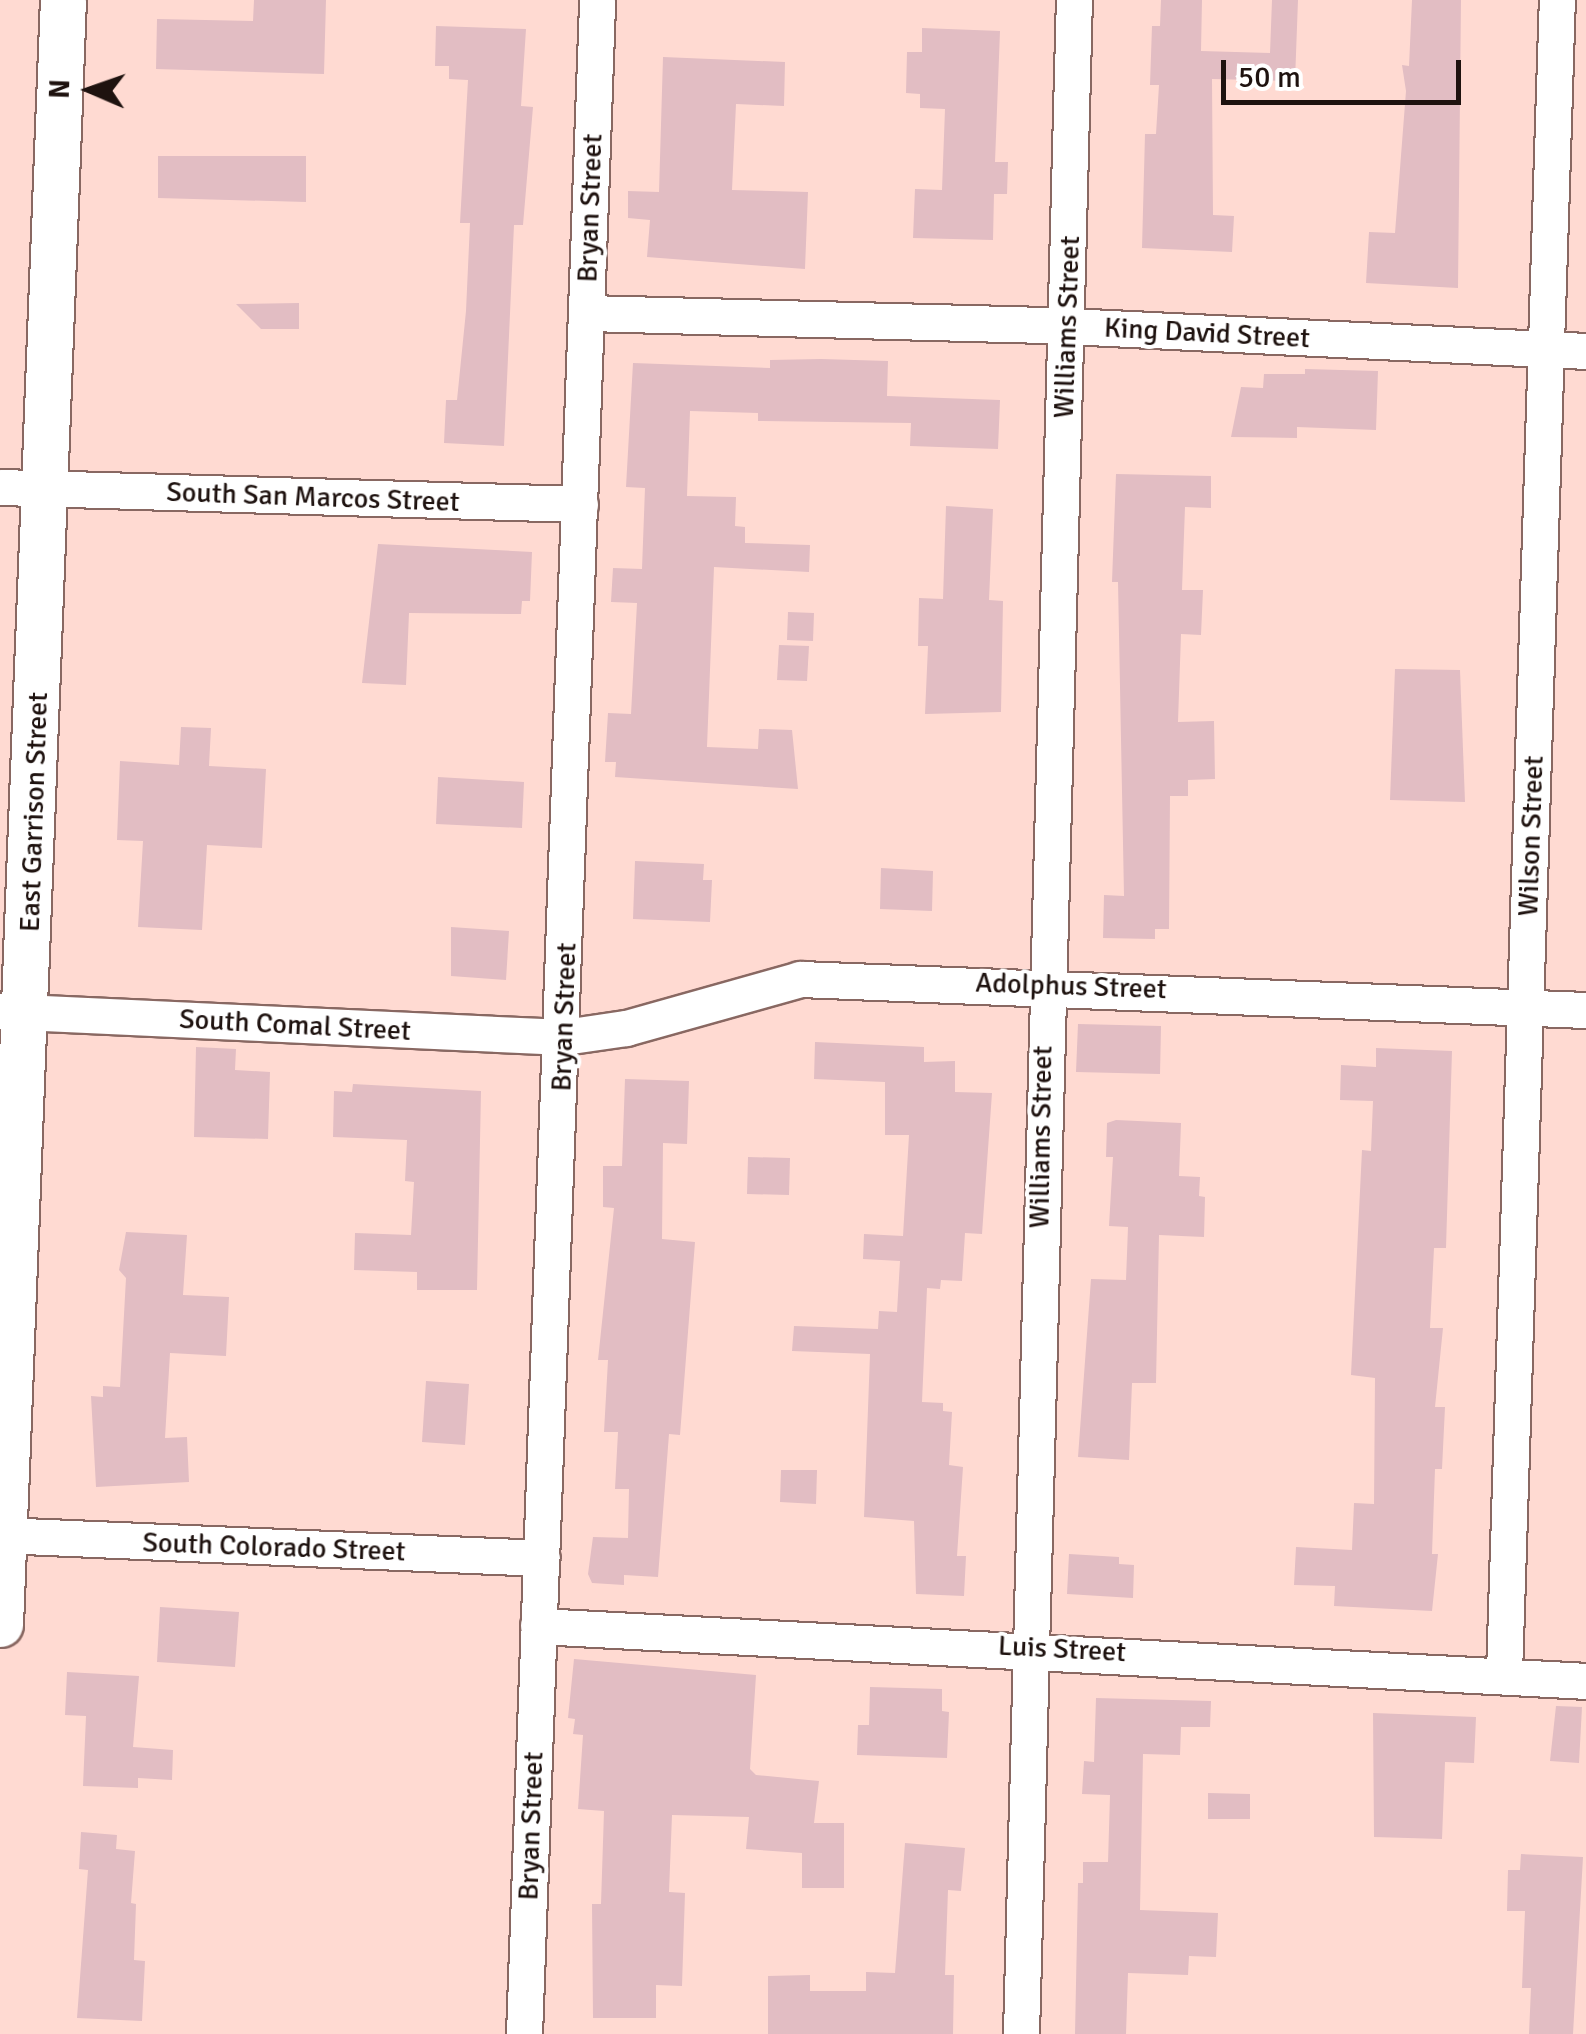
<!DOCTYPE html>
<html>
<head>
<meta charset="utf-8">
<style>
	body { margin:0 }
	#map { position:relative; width:1586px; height:2034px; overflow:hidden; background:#ffdad2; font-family:Signika,sans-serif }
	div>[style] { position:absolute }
	.building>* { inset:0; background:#e2bdc3 }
	.roads { filter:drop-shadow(2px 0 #896862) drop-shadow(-2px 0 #896862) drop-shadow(0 2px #896862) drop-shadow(0 -2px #896862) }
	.minor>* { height:35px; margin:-17.5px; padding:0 17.5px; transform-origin:17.5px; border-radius:17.5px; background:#fff }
	.major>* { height:45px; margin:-22.5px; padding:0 22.5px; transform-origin:22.5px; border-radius:22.5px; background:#fff }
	span { translate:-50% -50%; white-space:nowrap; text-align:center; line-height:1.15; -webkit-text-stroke:8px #fff; paint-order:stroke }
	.street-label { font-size:28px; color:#1e120f }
	.north { position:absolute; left:40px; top:40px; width:100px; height:100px; -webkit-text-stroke:8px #fff; paint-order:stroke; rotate:272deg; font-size:28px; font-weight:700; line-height:40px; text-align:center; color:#1e120f }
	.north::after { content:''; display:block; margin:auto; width:35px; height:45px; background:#1e120f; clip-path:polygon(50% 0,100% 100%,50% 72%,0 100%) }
	.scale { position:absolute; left:1221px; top:60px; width:240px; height:45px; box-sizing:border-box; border:5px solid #1e120f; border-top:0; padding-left:12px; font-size:30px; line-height:35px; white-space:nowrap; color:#1e120f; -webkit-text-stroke:8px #fff; paint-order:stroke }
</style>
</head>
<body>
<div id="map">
	<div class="building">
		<div style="clip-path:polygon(254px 0,326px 0,324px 74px,156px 69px,157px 19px,253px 21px)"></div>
		<div style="clip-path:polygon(1161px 0,1202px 0,1201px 51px,1270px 53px,1272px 0,1298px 0,1295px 81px,1212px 79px,1213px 215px,1234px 216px,1232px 252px,1142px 248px,1145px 134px,1156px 134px,1159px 85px,1150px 85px,1152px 26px,1160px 26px)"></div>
		<div style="clip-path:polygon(1412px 0,1461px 0,1458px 288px,1366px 283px,1369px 232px,1395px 233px,1406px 91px,1402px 65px,1409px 66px)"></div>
		<div style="clip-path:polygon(436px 26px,526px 29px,521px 106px,533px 107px,523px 225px,514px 225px,504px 446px,444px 443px,446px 400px,457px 400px,466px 311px,470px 223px,460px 223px,468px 80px,449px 79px,449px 66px,435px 66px)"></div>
		<div style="clip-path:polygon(922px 28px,1000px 31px,995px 162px,1008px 162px,1007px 194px,994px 194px,993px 240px,913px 238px,915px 189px,942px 190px,945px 109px,920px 108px,920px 94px,906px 93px,907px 52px,922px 52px)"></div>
		<div style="clip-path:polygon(663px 57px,785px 62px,784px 106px,736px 104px,732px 190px,808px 192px,805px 269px,647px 257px,650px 220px,628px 218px,628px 191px,659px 192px)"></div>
		<div style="clip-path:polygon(158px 156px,306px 156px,306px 202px,158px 198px)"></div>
		<div style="clip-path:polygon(299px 303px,299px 329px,261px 329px,236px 304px)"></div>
		<div style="clip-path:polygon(821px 359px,888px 361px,887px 396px,1000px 400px,998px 449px,910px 446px,911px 423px,758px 421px,758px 413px,690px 411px,687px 496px,736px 497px,735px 526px,745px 527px,745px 543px,810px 545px,809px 572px,714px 567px,707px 747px,758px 749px,759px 729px,792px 730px,798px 789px,615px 777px,616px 762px,605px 762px,608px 713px,631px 714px,637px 603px,611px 602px,613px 568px,642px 569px,645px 488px,626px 487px,633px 363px,770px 368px,770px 360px)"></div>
		<div style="clip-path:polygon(1305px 369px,1378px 371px,1376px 430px,1297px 427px,1297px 438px,1231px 437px,1241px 387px,1263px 388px,1264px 374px,1305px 374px)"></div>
		<div style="clip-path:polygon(1116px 474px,1211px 476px,1211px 508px,1185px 507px,1182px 590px,1203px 590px,1201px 635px,1181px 634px,1178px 722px,1214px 721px,1215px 779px,1188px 780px,1188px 796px,1170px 796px,1169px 929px,1155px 929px,1155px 939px,1103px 938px,1104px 895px,1124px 896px,1118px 582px,1112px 582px)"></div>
		<div style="clip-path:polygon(946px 506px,993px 509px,989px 600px,1003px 601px,1001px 712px,925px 714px,928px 646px,918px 646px,919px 598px,943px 599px)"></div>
		<div style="clip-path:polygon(378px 544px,532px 552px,530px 601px,522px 601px,521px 614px,409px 613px,406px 685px,362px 683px)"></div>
		<div style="clip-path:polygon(788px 612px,814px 613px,813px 641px,787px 640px)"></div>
		<div style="clip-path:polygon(779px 645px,809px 646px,807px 681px,777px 680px)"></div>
		<div style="clip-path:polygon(1395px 669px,1460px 670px,1465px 802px,1390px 800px)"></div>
		<div style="clip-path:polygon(181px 727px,211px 728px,209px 766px,266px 769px,262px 848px,207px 845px,202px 930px,138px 927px,143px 841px,117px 840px,120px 761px,179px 765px)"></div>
		<div style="clip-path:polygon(438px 777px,524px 782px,522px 828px,436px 824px)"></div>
		<div style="clip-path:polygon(635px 861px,704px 864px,703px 880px,712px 880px,710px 922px,633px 919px)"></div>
		<div style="clip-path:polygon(881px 868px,933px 871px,932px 911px,880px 909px)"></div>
		<div style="clip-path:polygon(451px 927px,509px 931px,506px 980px,451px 976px)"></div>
		<div style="clip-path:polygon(1078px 1024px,1161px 1026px,1160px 1074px,1076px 1072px)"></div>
		<div style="clip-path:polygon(815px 1042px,924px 1047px,924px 1062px,955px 1061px,955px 1092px,992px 1093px,982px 1234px,965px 1233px,962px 1281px,941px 1280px,940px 1289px,927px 1288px,922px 1402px,943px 1403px,943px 1411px,952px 1412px,949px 1465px,963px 1467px,957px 1556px,966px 1556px,964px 1596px,916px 1594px,914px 1521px,864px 1517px,870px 1354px,792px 1351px,794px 1326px,878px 1329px,879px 1311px,897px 1312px,900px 1261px,863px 1259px,864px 1234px,903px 1236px,909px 1135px,885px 1135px,885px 1082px,814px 1079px)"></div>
		<div style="clip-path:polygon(196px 1047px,236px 1049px,235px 1070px,270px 1072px,268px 1139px,194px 1137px)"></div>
		<div style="clip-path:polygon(1376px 1048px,1452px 1051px,1446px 1248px,1434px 1248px,1430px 1328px,1443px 1328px,1435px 1407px,1445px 1407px,1442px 1469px,1435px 1469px,1432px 1554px,1438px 1554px,1432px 1611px,1334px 1606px,1335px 1586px,1294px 1585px,1296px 1547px,1352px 1550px,1354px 1503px,1374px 1504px,1375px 1378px,1351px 1375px,1362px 1150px,1371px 1151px,1373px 1101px,1340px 1100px,1341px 1065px,1376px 1067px)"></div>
		<div style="clip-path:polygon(625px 1079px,689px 1081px,687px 1144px,663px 1143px,662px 1239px,695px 1242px,680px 1435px,669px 1434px,658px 1577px,624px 1575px,624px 1585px,592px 1583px,588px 1574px,593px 1537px,628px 1538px,629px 1489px,615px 1489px,618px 1432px,604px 1432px,608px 1360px,598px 1360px,614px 1208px,603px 1207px,603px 1166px,622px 1166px)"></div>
		<div style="clip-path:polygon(353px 1084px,481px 1091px,477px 1290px,417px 1290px,417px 1272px,354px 1270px,355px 1233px,411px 1235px,414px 1182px,405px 1181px,407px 1140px,333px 1137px,334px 1091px,352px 1092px)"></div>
		<div style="clip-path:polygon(1116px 1120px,1181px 1123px,1179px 1176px,1200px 1177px,1199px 1196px,1205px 1197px,1204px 1237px,1159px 1235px,1156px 1383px,1132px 1383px,1129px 1460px,1078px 1457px,1091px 1279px,1126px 1280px,1128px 1227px,1109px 1226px,1113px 1157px,1106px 1157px,1107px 1123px)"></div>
		<div style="clip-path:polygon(748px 1157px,790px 1158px,789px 1195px,747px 1194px)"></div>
		<div style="clip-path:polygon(126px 1232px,187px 1235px,183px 1295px,229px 1297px,226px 1356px,170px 1353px,165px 1438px,187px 1437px,189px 1482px,96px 1487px,91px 1396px,103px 1397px,103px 1386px,120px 1387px,126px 1278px,119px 1270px)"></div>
		<div style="clip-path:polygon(426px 1381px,469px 1384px,465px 1445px,422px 1442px)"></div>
		<div style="clip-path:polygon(781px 1470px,817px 1470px,816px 1504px,780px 1502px)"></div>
		<div style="clip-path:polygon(1069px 1554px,1119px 1557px,1119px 1564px,1134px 1565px,1133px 1598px,1067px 1594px)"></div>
		<div style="clip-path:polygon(160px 1607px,239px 1612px,235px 1667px,157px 1662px)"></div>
		<div style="clip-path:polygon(574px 1659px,756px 1675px,750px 1769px,756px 1775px,819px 1781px,814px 1823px,844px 1823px,844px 1888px,802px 1888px,802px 1853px,746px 1849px,749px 1817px,672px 1815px,669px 1892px,685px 1893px,682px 1986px,656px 1985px,656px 2018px,593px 2018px,592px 1904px,601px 1904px,604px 1811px,578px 1809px,583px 1735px,573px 1734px,575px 1719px,568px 1718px)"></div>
		<div style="clip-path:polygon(67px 1672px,139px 1676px,133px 1747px,173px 1750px,172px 1780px,138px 1778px,138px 1788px,83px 1786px,86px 1716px,65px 1715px)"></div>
		<div style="clip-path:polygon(870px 1687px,942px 1689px,942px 1711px,949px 1712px,947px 1758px,857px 1755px,858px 1725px,869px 1725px)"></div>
		<div style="clip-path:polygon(1096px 1698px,1211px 1701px,1210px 1727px,1181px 1727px,1180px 1755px,1143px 1754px,1140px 1910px,1218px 1913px,1216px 1957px,1189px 1956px,1188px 1975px,1128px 1973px,1126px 2034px,1075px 2034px,1078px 1883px,1083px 1883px,1083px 1862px,1108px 1862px,1110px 1795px,1082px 1794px,1084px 1761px,1094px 1762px)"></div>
		<div style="clip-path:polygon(1556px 1706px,1582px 1707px,1579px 1763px,1550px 1761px)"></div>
		<div style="clip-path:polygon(1373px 1713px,1476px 1717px,1474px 1763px,1445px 1762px,1442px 1839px,1374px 1837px)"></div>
		<div style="clip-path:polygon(1208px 1793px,1250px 1794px,1250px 1819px,1208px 1819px)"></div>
		<div style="clip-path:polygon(81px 1832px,117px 1835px,116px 1849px,135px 1851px,131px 1903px,136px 1904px,134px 1960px,145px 1961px,142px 2021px,77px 2018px,88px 1870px,79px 1869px)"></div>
		<div style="clip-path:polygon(905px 1843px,965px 1848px,961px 1891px,948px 1890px,945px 1975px,954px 1975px,953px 2034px,768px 2034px,768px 1976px,810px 1975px,810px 1991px,866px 1991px,866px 1972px,895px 1973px)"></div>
		<div style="clip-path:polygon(1521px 1854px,1583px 1857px,1573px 2034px,1529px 2034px,1531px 1988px,1522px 1988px,1525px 1911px,1507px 1911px,1508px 1870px,1520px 1870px)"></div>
	</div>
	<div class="roads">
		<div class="minor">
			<div style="left:587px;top:313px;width:481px;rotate:1.5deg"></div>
			<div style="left:1068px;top:326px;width:519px;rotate:2.76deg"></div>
			<div style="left:0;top:487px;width:580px;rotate:1.68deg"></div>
			<div style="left:0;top:1011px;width:565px;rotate:2.64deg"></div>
			<div style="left:564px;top:1037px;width:63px;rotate:-8.3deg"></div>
			<div style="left:626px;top:1028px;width:181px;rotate:-15.7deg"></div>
			<div style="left:800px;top:979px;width:787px;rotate:2.26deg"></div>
			<div style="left:0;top:1535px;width:542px;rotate:2.43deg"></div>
			<div style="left:538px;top:1626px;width:1049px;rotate:3deg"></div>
			<div style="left:1504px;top:1673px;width:1674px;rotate:-88.19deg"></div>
			<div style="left:524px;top:2034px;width:2035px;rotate:-87.94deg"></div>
			<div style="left:1021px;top:2034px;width:2035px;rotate:-88.51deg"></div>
		</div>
		<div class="major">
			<div style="left:0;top:1624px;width:1625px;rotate:-87.78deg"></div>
		</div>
	</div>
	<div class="street-label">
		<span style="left:590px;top:208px;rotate:-88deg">Bryan Street</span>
		<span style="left:1067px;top:327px;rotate:-88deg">Williams Street</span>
		<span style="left:1207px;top:333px;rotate:3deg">King David Street</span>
		<span style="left:313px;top:497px;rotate:2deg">South San Marcos Street</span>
		<span style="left:34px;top:812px;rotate:-88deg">East Garrison Street</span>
		<span style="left:1531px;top:836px;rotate:-88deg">Wilson Street</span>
		<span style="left:1071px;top:986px;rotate:2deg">Adolphus Street</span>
		<span style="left:564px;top:1017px;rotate:-88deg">Bryan Street</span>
		<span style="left:295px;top:1025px;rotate:3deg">South Comal Street</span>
		<span style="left:1041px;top:1137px;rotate:-89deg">Williams Street</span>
		<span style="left:274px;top:1547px;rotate:2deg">South Colorado Street</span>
		<span style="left:1062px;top:1649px;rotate:3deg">Luis Street</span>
		<span style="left:531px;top:1826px;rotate:-88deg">Bryan Street</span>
	</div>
	<div class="north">N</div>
	<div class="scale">50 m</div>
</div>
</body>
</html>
